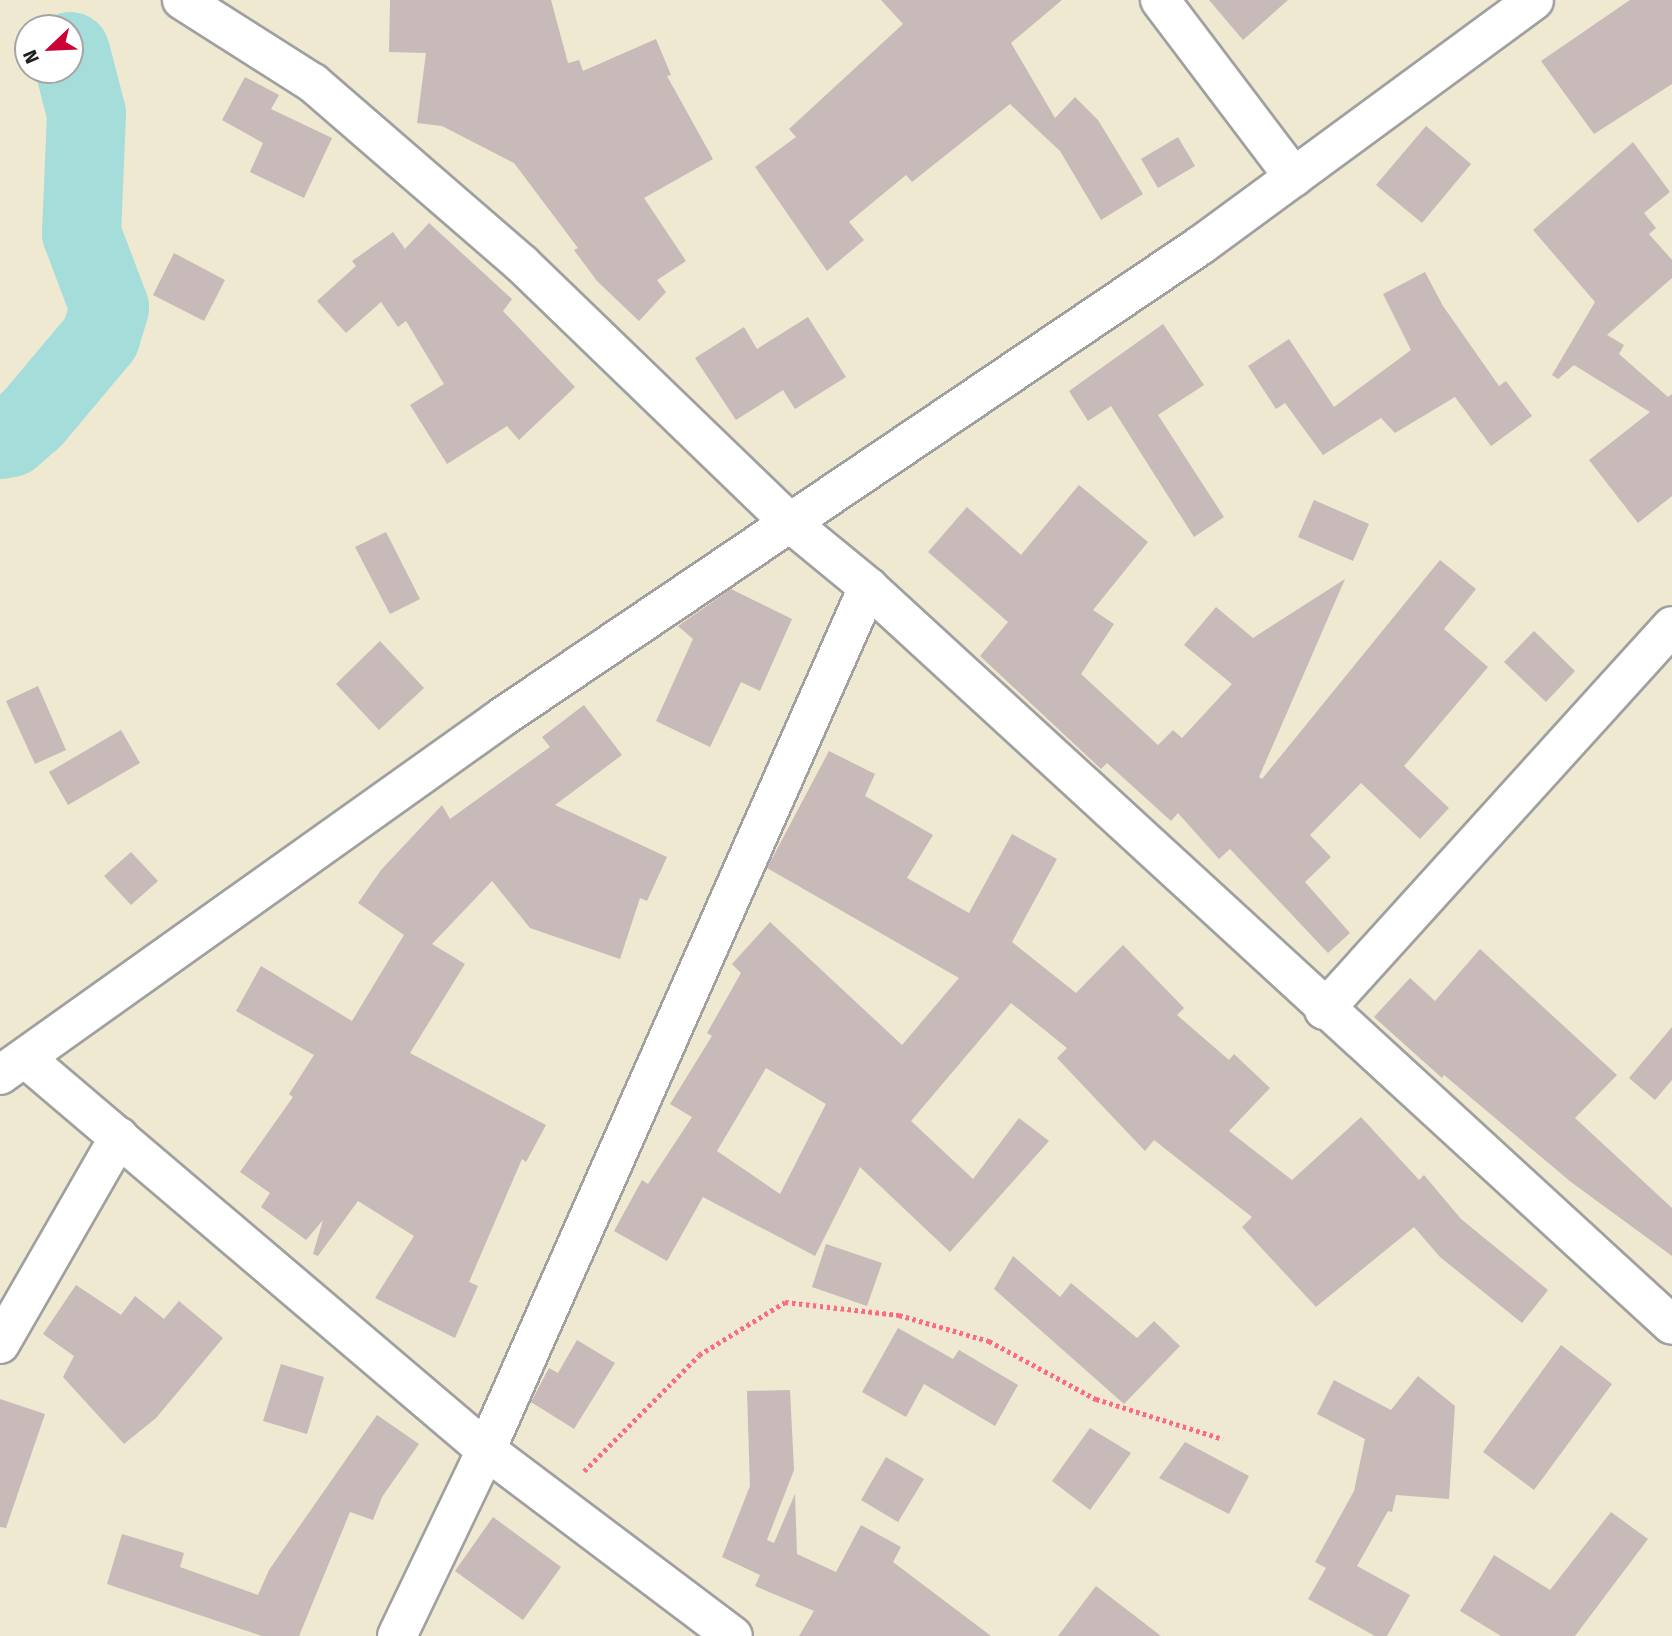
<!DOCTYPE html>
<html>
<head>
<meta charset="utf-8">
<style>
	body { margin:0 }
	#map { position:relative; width:1672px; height:1636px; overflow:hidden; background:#efe9e5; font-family:"Fira Sans",sans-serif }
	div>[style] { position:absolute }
	.farmland>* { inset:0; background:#eee9d0 }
	.river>* { height:79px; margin:-39.5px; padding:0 39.5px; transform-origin:39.5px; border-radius:39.5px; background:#a5dddb }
	.building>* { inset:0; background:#c7bab8 }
	.path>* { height:4.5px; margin-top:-2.25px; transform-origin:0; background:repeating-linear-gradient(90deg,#f96c82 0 3.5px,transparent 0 7px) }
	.roads { filter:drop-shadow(2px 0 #a0a0a0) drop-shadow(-2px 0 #a0a0a0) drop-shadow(0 2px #a0a0a0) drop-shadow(0 -2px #a0a0a0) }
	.minor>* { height:38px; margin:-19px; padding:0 19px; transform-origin:19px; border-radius:19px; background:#fff }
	span { translate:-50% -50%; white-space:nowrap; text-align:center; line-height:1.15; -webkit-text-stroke:7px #fff; paint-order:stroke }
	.north { position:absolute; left:14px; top:14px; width:70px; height:70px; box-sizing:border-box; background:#fff; border:2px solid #a5a5a5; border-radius:50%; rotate:247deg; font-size:19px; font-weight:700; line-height:28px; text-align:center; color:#1f1f1f }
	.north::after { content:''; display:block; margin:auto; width:24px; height:32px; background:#cd0136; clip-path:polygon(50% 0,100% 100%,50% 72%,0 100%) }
</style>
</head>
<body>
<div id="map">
	<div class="farmland">
		<div style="clip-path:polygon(evenodd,0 0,1672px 0,1672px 1636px,0 1636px,0 0,28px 28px,70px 28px,70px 70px,28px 70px,28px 28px)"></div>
	</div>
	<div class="river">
		<div style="left:0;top:439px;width:10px;rotate:-11deg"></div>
		<div style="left:10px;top:437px;width:29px;rotate:-41deg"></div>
		<div style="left:32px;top:418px;width:106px;rotate:-50deg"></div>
		<div style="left:100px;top:337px;width:31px;rotate:-73deg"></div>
		<div style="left:109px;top:307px;width:79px;rotate:-110.7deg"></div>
		<div style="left:81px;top:233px;width:120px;rotate:-87.6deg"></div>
		<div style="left:86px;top:113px;width:64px;rotate:-104.5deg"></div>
	</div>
	<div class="building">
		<div style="clip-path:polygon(390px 0,551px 0,568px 63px,579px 60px,583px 71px,656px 39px,671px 75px,667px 76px,713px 159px,644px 198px,686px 261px,657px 280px,666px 292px,639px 321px,597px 281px,574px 250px,578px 248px,514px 163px,442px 126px,417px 123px,426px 53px,389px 52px)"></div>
		<div style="clip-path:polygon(881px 0,1062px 0,1011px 43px,1055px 118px,1075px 97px,1098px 120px,1143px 194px,1101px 220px,1060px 151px,1010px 104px,912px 182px,906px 175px,849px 222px,864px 240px,827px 271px,755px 167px,796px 137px,789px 129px,903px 24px)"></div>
		<div style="clip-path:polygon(1209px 0,1288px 0,1243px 40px)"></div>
		<div style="clip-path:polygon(1630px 0,1672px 0,1672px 84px,1594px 134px,1541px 61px)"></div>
		<div style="clip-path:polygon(245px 77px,279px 95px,271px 109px,332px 138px,304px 198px,250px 172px,263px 143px,222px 120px)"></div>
		<div style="clip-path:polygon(1426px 126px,1471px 164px,1422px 223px,1376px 185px)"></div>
		<div style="clip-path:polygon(1178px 137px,1195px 166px,1158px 188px,1141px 159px)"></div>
		<div style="clip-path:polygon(1633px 142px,1670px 192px,1644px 213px,1656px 228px,1649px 234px,1672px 260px,1672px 278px,1607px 335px,1624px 345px,1619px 354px,1668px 397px,1672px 394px,1672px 496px,1638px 523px,1589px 460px,1650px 412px,1574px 365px,1558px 379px,1552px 375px,1595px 302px,1533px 230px)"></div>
		<div style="clip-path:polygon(429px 223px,512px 299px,503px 311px,575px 387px,519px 440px,507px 426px,447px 464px,410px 405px,444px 384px,406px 321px,398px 327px,381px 302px,346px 333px,317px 301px,356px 266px,352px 261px,393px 232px,405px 249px)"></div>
		<div style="clip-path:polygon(174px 253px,225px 280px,204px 321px,153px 295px)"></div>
		<div style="clip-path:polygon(1425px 272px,1443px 306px,1499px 386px,1506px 381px,1532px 416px,1491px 446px,1455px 397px,1395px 433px,1381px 418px,1323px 455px,1285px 403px,1276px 409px,1248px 366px,1289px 339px,1334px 407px,1411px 350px,1383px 294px)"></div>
		<div style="clip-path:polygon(808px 317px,846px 377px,795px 409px,783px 390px,736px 420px,695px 358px,744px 327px,757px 349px)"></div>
		<div style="clip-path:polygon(1163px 324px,1204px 385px,1158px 415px,1224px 517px,1194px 537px,1111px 406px,1088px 421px,1069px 391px)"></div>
		<div style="clip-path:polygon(1079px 485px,1148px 542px,1093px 610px,1114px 624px,1081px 674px,1158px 745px,1173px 730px,1182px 738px,1232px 684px,1184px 645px,1216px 607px,1253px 638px,1345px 579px,1259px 777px,1262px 779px,1440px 560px,1476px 589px,1444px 629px,1488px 667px,1404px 766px,1449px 808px,1420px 839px,1361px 783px,1310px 835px,1331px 857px,1305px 882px,1350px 933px,1328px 953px,1230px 849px,1219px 859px,1178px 813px,1171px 821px,1107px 763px,1101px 769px,980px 656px,1008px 622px,928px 552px,967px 507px,1021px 555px)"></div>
		<div style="clip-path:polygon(1314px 500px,1369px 524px,1353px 561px,1298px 537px)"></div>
		<div style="clip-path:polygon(386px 532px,420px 599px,390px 614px,355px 547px)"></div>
		<div style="clip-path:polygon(731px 589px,792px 619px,760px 691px,741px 682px,710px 747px,656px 721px,693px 639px,678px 626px)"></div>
		<div style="clip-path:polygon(1534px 631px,1575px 671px,1546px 702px,1504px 662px)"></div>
		<div style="clip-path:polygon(380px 641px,424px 688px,379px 730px,336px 684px)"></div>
		<div style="clip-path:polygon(38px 686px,66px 750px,35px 764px,6px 701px)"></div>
		<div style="clip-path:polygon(584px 705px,622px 755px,555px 805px,667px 857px,647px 901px,640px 898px,620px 959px,530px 928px,492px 881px,432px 944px,465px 964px,410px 1053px,546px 1125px,526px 1162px,522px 1159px,469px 1282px,478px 1286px,455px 1338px,375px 1298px,414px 1236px,358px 1201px,318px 1256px,313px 1254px,323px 1220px,306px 1240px,261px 1207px,270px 1193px,240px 1172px,293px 1097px,289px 1094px,314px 1055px,236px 1011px,261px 966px,352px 1021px,404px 935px,358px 903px,381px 870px,442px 805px,450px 819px,550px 747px,542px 737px)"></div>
		<div style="clip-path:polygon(121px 730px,140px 763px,68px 805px,49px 772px)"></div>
		<div style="clip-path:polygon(evenodd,829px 751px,875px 774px,865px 796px,933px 835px,907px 878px,969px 913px,1012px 834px,1057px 859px,1012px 942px,1076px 993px,1123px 945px,1184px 1008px,1177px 1015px,1229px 1060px,1234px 1054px,1270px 1088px,1229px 1131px,1292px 1180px,1361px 1117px,1419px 1180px,1424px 1175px,1461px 1219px,1548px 1290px,1522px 1323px,1440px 1257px,1414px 1227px,1316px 1307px,1242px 1227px,1252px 1217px,1154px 1140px,1145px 1151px,1057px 1058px,1067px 1048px,1011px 1003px,911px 1121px,973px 1179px,1019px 1118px,1049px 1141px,950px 1252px,860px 1167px,815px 1256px,703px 1197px,667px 1261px,614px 1231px,642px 1180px,648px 1184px,692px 1117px,670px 1104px,712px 1036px,707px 1033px,741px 973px,732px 964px,770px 922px,902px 1045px,959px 978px,767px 868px,829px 751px,766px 1068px,826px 1104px,780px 1194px,717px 1151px,766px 1068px)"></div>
		<div style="clip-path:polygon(131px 852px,158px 881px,131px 905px,104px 876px)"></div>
		<div style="clip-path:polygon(1480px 949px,1617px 1075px,1575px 1118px,1672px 1208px,1672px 1256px,1571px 1182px,1444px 1075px,1442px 1078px,1374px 1017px,1410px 978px,1435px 1001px)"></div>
		<div style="clip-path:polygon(1672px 1027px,1672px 1080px,1655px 1100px,1629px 1078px)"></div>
		<div style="clip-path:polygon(826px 1244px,882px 1263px,867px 1306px,812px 1287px)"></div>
		<div style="clip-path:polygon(1013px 1256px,1060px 1297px,1071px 1283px,1137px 1338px,1154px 1321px,1180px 1346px,1124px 1404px,994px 1289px)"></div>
		<div style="clip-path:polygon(76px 1285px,121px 1315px,135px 1296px,164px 1319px,179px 1301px,223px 1338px,156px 1418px,124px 1444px,63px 1377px,74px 1356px,43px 1334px)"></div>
		<div style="clip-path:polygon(898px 1328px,953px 1359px,959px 1350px,1018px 1385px,995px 1426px,924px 1384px,906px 1417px,862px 1392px)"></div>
		<div style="clip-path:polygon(577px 1340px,615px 1363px,574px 1429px,531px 1402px,549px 1368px,558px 1373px)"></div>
		<div style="clip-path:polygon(1561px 1345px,1612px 1384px,1534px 1490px,1483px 1452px)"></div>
		<div style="clip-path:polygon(281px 1364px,324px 1377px,307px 1434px,263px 1421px)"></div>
		<div style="clip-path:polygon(1418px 1376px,1455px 1406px,1449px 1499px,1396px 1495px,1392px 1512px,1388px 1511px,1357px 1566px,1410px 1595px,1387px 1636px,1375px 1636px,1308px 1599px,1326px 1568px,1315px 1562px,1354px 1491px,1365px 1439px,1317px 1414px,1334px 1380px,1391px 1410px)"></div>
		<div style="clip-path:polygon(790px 1390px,794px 1470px,767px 1540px,774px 1543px,795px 1494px,797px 1554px,836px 1572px,861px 1525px,901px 1547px,893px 1562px,991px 1636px,799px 1636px,814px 1611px,755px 1586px,760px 1575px,722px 1557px,750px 1486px,747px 1391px)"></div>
		<div style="clip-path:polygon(0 1399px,45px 1414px,6px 1528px,0 1527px)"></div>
		<div style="clip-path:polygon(377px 1415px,419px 1444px,382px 1497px,373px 1520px,350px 1512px,299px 1636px,262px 1636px,107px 1584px,122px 1534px,184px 1553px,180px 1567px,258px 1595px,269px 1570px)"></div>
		<div style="clip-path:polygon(1090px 1428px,1131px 1453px,1090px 1510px,1052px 1481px)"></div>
		<div style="clip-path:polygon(1185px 1442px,1249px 1476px,1229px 1514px,1159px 1478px)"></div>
		<div style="clip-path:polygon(886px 1457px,924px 1479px,898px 1522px,861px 1500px)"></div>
		<div style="clip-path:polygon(1611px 1512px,1648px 1539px,1575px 1636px,1501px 1636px,1460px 1611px,1494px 1555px,1550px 1590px)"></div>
		<div style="clip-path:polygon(493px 1517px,561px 1567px,523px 1620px,455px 1571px)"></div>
		<div style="clip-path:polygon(1096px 1586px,1161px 1636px,1058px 1636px)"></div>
	</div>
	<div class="path">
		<div style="left:584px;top:1471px;width:163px;rotate:-45.2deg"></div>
		<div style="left:699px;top:1355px;width:101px;rotate:-31.6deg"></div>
		<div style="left:785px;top:1302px;width:115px;rotate:6.5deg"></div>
		<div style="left:899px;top:1315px;width:94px;rotate:16.1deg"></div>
		<div style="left:989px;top:1341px;width:122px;rotate:28.5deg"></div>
		<div style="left:1096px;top:1399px;width:133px;rotate:17.5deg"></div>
	</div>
	<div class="roads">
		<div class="minor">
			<div style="left:182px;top:0;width:155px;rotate:32.4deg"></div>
			<div style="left:313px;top:83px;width:276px;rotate:40.9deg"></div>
			<div style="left:522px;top:264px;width:371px;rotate:44deg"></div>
			<div style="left:789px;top:522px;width:102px;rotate:39.4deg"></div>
			<div style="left:868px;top:587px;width:1091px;rotate:42.55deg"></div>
			<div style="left:1160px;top:0;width:222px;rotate:52.9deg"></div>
			<div style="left:1324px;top:1010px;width:518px;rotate:-47.82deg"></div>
			<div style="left:25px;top:1058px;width:605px;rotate:40.38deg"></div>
			<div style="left:486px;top:1450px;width:309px;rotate:37deg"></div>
			<div style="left:0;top:1075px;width:619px;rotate:-35.46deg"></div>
			<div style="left:504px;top:716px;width:841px;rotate:-34.05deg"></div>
			<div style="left:1201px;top:245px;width:413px;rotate:-36.3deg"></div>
			<div style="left:0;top:1344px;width:239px;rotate:-60.1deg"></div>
			<div style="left:397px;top:1636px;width:206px;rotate:-64.4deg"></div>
			<div style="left:486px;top:1450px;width:944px;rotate:-66.12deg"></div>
		</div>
	</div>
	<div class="north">N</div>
</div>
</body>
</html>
